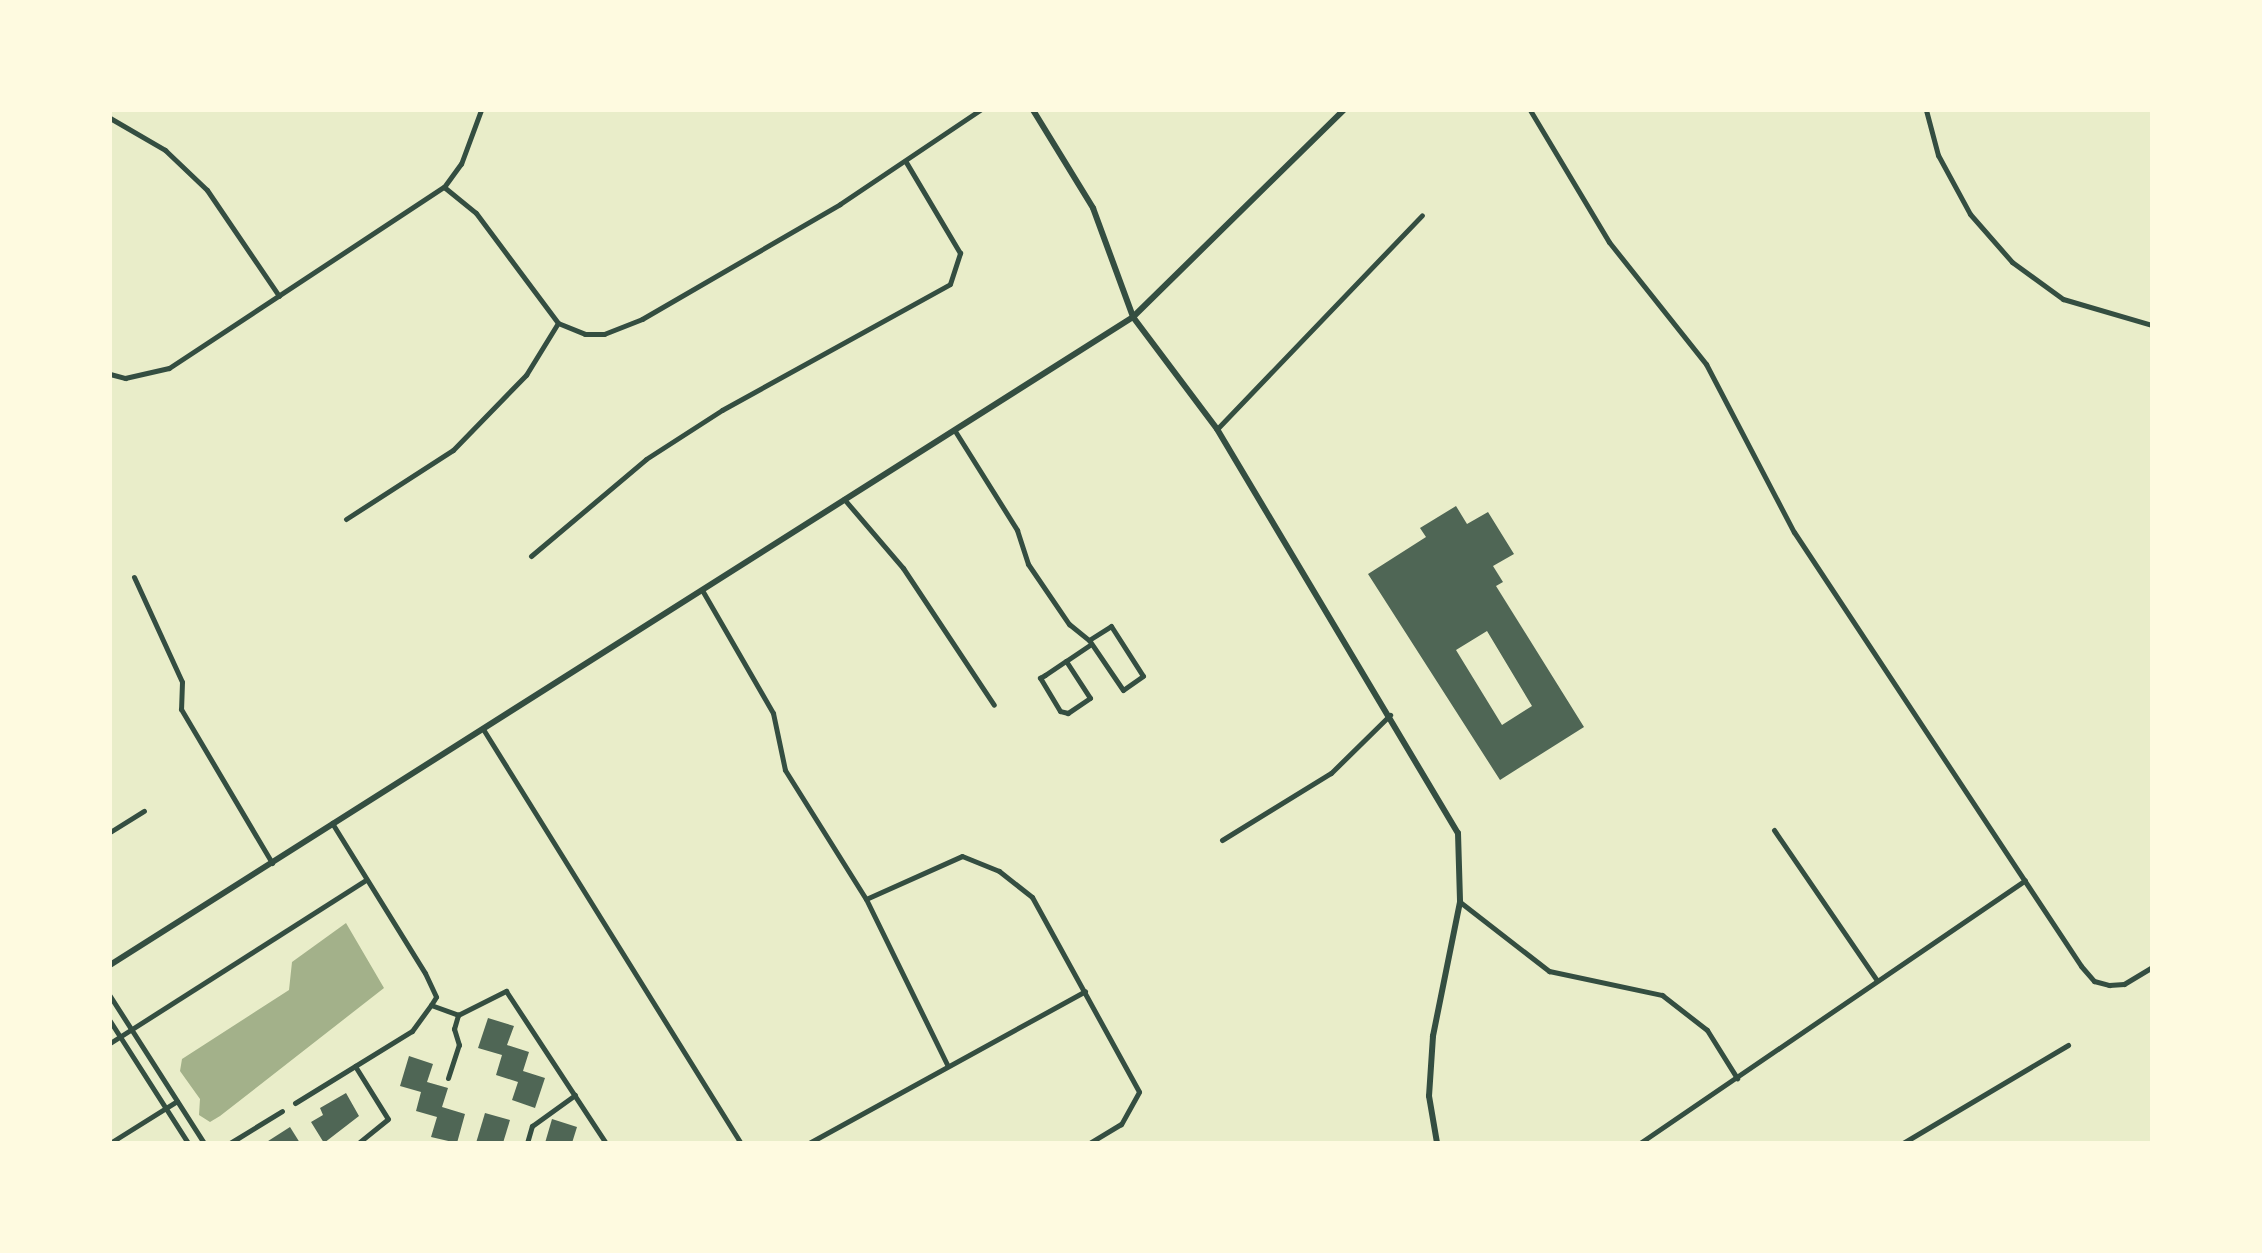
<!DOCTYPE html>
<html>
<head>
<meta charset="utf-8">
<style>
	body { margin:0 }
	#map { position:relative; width:2262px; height:1253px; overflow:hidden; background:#e9edc9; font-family:Georgia,serif }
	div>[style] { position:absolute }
	.water>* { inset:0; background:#a3b18a }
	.building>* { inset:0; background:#4f6655 }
	.minor>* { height:5px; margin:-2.5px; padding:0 2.5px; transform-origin:2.5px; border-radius:2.5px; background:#344e41 }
	.tertiary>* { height:6px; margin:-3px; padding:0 3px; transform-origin:3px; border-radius:3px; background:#344e41 }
	.secondary>* { height:6px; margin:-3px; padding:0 3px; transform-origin:3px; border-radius:3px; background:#344e41 }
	span { translate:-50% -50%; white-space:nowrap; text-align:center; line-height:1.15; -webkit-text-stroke:8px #fefae0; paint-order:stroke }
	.frame { position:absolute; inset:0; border:112px solid #fefae0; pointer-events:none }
</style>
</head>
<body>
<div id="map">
	<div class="water">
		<div style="clip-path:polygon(346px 923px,384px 988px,220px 1116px,210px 1122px,199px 1115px,200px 1099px,180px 1071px,182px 1059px,289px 990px,292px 962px)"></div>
	</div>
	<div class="building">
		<div style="clip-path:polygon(evenodd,1456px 506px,1467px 524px,1488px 512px,1514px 554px,1493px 566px,1503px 582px,1496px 586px,1584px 727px,1500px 780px,1368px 574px,1426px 537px,1420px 528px,1456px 506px,1487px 631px,1532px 706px,1502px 725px,1456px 650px,1487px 631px)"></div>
		<div style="clip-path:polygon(488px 1018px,514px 1026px,507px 1045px,529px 1052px,523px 1071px,545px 1078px,535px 1108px,512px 1100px,518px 1082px,496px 1075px,502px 1055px,478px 1048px)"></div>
		<div style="clip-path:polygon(409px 1056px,433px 1064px,427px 1082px,448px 1088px,442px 1107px,465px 1114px,457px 1143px,431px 1137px,437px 1117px,416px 1111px,421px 1092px,400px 1086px)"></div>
		<div style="clip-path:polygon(346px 1093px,359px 1116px,324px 1143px,311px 1122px,323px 1115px,320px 1108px)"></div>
		<div style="clip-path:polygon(485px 1113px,510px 1120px,503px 1143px,476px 1143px)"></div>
		<div style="clip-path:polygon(552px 1119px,577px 1127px,572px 1143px,545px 1143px)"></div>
		<div style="clip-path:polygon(290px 1127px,300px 1143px,265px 1143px)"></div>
	</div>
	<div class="minor">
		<div style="left:1530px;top:110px;width:154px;rotate:59.1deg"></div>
		<div style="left:1609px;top:242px;width:156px;rotate:51.5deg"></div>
		<div style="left:1706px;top:364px;width:190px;rotate:62.4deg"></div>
		<div style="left:1794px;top:532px;width:520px;rotate:56.52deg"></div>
		<div style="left:2081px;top:966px;width:20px;rotate:49deg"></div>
		<div style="left:2094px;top:981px;width:16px;rotate:15deg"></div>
		<div style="left:2109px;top:985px;width:15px;rotate:-4deg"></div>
		<div style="left:2124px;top:984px;width:33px;rotate:-31deg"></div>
		<div style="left:1926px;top:110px;width:47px;rotate:75.1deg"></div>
		<div style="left:1938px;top:155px;width:67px;rotate:61.5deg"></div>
		<div style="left:1970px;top:214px;width:64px;rotate:48.8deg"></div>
		<div style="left:2012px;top:262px;width:63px;rotate:36deg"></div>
		<div style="left:2063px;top:299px;width:93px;rotate:16.3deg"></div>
		<div style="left:110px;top:118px;width:64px;rotate:30.2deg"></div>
		<div style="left:165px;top:150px;width:58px;rotate:43.6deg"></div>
		<div style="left:207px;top:190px;width:128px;rotate:55.8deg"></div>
		<div style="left:444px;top:187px;width:41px;rotate:39.1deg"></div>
		<div style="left:476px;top:213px;width:137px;rotate:53.3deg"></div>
		<div style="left:558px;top:323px;width:29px;rotate:22deg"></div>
		<div style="left:585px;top:334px;width:19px"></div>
		<div style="left:604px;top:334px;width:41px;rotate:-21.5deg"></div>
		<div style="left:642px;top:319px;width:229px;rotate:-30.1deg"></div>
		<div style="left:840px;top:204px;width:169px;rotate:-33.9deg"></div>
		<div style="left:110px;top:374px;width:16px;rotate:15deg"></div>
		<div style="left:125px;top:378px;width:45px;rotate:-12.8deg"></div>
		<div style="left:169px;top:368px;width:329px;rotate:-33.4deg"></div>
		<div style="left:444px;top:187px;width:29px;rotate:-54deg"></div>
		<div style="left:461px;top:164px;width:58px;rotate:-69.7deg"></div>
		<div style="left:1217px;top:429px;width:296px;rotate:-46.2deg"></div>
		<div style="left:955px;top:431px;width:117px;rotate:57.9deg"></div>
		<div style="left:1017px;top:530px;width:36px;rotate:72deg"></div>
		<div style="left:1028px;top:564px;width:73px;rotate:55.7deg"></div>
		<div style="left:1069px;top:624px;width:26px;rotate:39deg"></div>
		<div style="left:1089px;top:640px;width:26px;rotate:-32deg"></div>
		<div style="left:1111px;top:626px;width:59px;rotate:57.4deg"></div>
		<div style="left:1143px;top:676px;width:24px;rotate:145deg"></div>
		<div style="left:1123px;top:690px;width:60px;rotate:-124.2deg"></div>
		<div style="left:844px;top:499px;width:91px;rotate:49.5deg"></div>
		<div style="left:903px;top:568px;width:164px;rotate:56.4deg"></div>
		<div style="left:346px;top:519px;width:127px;rotate:-32.8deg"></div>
		<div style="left:453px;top:450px;width:105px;rotate:-45.8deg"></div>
		<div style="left:526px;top:375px;width:61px;rotate:-58.4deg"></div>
		<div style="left:531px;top:556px;width:150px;rotate:-40.1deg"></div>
		<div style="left:646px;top:459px;width:90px;rotate:-32.8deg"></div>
		<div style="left:722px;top:410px;width:260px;rotate:-28.9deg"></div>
		<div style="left:950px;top:284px;width:33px;rotate:-72deg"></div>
		<div style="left:960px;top:253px;width:106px;rotate:-120.7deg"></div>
		<div style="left:134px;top:577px;width:115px;rotate:65.4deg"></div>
		<div style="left:182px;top:682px;width:27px;rotate:92deg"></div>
		<div style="left:181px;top:709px;width:179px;rotate:59.4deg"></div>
		<div style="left:702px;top:590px;width:142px;rotate:60deg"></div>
		<div style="left:773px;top:713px;width:58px;rotate:78.1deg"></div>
		<div style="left:785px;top:770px;width:152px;rotate:57.9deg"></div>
		<div style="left:866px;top:899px;width:184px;rotate:63.9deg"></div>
		<div style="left:1066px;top:661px;width:44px;rotate:57deg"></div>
		<div style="left:1090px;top:698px;width:27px;rotate:146deg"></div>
		<div style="left:1068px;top:713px;width:8px;rotate:-166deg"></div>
		<div style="left:1060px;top:711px;width:39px;rotate:-121deg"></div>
		<div style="left:1040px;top:678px;width:6px;rotate:-31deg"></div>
		<div style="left:1045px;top:675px;width:25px;rotate:-34deg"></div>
		<div style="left:1066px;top:661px;width:30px;rotate:-34deg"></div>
		<div style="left:483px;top:729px;width:488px;rotate:58.1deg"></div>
		<div style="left:332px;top:823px;width:176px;rotate:58.2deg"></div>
		<div style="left:425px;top:973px;width:26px;rotate:65deg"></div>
		<div style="left:436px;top:997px;width:9px;rotate:122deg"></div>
		<div style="left:431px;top:1005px;width:29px;rotate:20deg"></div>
		<div style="left:458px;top:1015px;width:54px;rotate:-26.6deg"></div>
		<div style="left:506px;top:991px;width:182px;rotate:56.7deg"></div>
		<div style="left:1774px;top:830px;width:181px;rotate:55.6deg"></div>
		<div style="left:110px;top:832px;width:40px;rotate:-32deg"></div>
		<div style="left:1222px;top:840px;width:128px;rotate:-31.6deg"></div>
		<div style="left:1331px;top:773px;width:83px;rotate:-44.5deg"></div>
		<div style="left:866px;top:899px;width:105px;rotate:-24.1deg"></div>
		<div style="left:962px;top:856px;width:40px;rotate:22deg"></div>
		<div style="left:999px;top:871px;width:42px;rotate:38.2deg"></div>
		<div style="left:1032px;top:897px;width:222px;rotate:61.2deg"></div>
		<div style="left:1139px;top:1092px;width:37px;rotate:119deg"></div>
		<div style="left:1121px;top:1124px;width:37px;rotate:149deg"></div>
		<div style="left:1460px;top:902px;width:113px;rotate:37.8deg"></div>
		<div style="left:1549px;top:971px;width:116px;rotate:12deg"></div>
		<div style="left:1662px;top:995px;width:57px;rotate:37.9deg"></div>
		<div style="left:1707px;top:1030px;width:57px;rotate:58deg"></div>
		<div style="left:110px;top:996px;width:174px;rotate:57.4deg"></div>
		<div style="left:110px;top:1021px;width:145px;rotate:57.4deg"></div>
		<div style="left:110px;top:1043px;width:303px;rotate:-32.5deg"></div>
		<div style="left:355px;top:1066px;width:62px;rotate:58.1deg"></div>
		<div style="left:388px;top:1119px;width:38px;rotate:141deg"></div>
		<div style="left:448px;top:1078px;width:35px;rotate:-72deg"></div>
		<div style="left:459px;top:1045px;width:17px;rotate:-107deg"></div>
		<div style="left:454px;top:1029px;width:15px;rotate:-74deg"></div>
		<div style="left:295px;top:1103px;width:137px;rotate:-31.6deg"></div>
		<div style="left:412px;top:1031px;width:32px;rotate:-54deg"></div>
		<div style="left:110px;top:1143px;width:79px;rotate:-32.1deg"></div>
		<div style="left:230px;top:1143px;width:61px;rotate:-31.6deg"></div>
		<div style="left:527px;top:1143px;width:18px;rotate:-74deg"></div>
		<div style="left:532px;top:1126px;width:53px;rotate:-35.8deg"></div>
		<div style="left:809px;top:1143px;width:315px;rotate:-28.8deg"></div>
		<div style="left:1640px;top:1143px;width:466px;rotate:-34.3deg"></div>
		<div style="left:1903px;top:1143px;width:192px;rotate:-30.7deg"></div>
	</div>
	<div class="tertiary">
		<div style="left:1033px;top:110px;width:115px;rotate:58.5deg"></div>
		<div style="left:1093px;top:208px;width:116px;rotate:69.8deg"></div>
		<div style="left:1133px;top:317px;width:140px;rotate:53.1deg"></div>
		<div style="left:1217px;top:429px;width:470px;rotate:59.2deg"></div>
		<div style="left:1458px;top:833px;width:69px;rotate:88.3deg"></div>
		<div style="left:1460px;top:902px;width:137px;rotate:101.4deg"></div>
		<div style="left:1433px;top:1036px;width:60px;rotate:93.8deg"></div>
		<div style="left:1429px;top:1096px;width:48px;rotate:80.3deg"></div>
	</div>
	<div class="secondary">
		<div style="left:110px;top:965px;width:1211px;rotate:-32.35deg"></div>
		<div style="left:1133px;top:317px;width:296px;rotate:-44.5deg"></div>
	</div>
	<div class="frame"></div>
</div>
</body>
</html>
